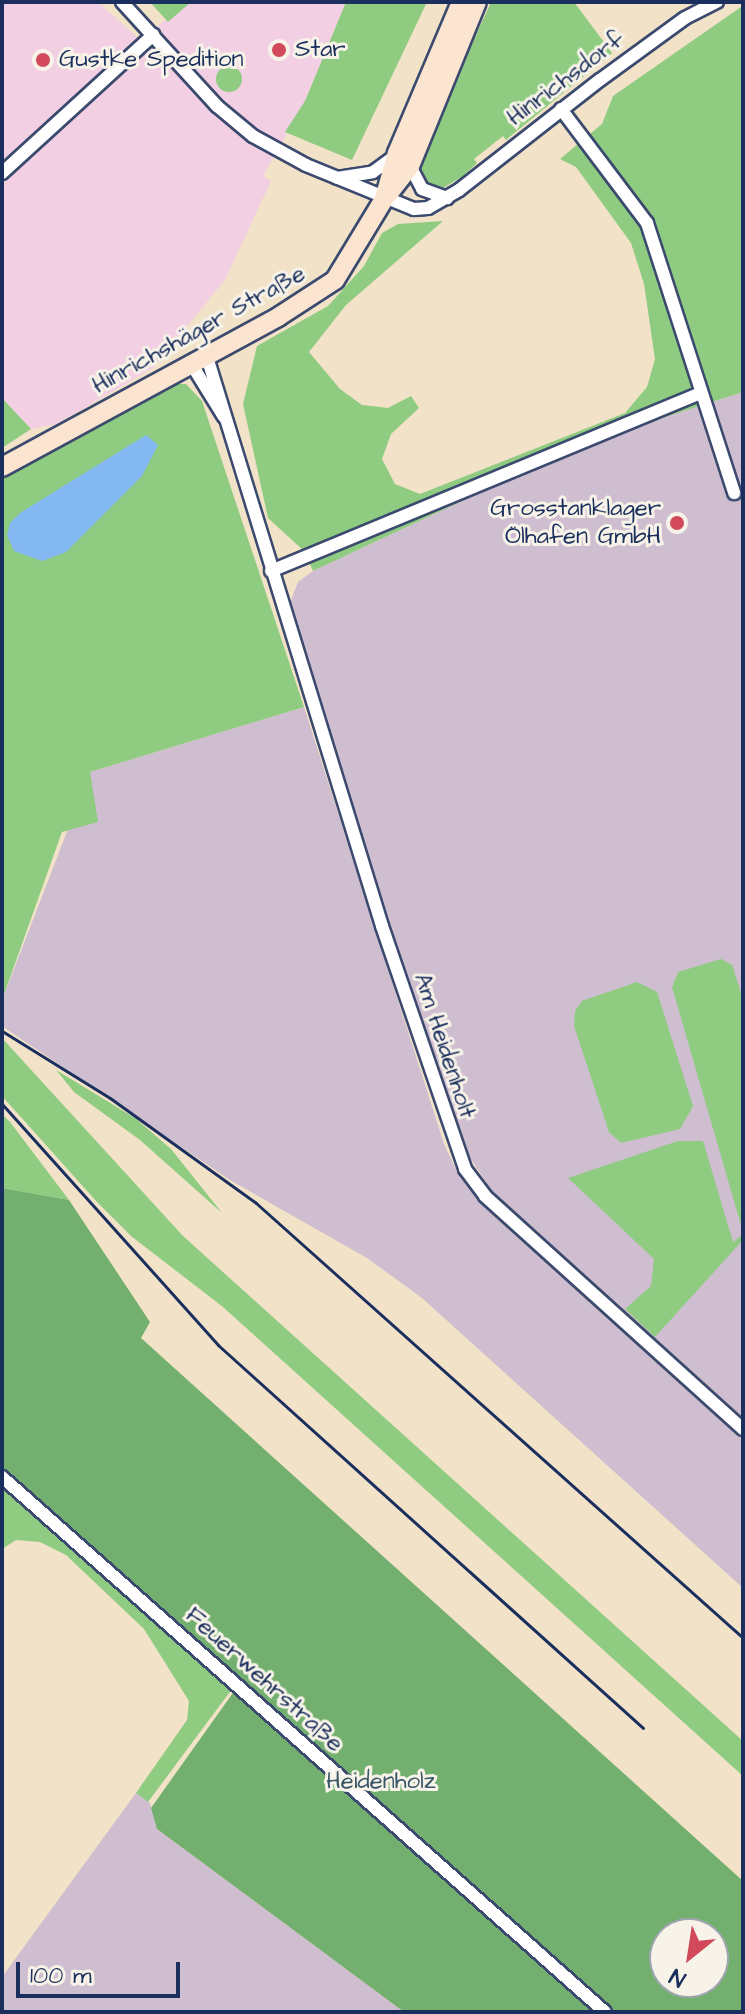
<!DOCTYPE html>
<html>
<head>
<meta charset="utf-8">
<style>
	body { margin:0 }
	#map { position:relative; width:745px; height:2014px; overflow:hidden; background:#f1e2c8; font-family:"Architects Daughter",sans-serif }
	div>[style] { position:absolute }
	.built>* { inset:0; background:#f2cfe2 }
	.industrial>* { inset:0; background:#cfbdd0 }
	.green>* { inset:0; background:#8fcc81 }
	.round { border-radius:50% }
	.forest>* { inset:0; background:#73b06f }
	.water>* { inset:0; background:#83b8f2 }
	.roads { filter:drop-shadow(2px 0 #3b4a6e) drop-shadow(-2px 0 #3b4a6e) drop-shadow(0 2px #3b4a6e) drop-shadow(0 -2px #3b4a6e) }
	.minor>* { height:12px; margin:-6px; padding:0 6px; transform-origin:6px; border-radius:6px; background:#fff }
	.secondary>* { height:18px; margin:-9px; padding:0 9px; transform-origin:9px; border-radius:9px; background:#fce5d0 }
	.rail>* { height:3px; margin:-1.5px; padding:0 1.5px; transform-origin:1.5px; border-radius:1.5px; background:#1b2f5e }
	.dots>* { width:22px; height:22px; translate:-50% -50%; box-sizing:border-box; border:4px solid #f7f3e8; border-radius:50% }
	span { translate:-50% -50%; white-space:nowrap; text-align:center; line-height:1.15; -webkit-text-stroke:6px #f7f3e8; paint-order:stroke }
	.poi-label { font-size:24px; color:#1b2f5e }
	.left { translate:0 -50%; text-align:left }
	.right { translate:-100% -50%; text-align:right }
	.street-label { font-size:24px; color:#1b2f5e }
	.park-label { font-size:24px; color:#385667 }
	.frame { position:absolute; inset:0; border:4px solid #1b2f5e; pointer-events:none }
	.north { position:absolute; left:649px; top:1918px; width:80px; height:80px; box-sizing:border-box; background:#f7f3e8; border:2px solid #9fa5b1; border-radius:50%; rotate:210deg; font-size:22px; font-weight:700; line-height:32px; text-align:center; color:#1b2f5e }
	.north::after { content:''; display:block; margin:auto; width:28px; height:36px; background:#d1495b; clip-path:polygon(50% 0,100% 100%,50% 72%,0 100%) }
	.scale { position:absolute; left:16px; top:1962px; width:164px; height:36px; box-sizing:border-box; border:4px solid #1b2f5e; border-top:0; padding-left:10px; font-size:24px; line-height:28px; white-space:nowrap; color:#1b2f5e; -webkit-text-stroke:6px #f7f3e8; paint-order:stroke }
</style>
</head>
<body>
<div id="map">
	<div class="built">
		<div style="clip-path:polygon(2px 2px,98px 2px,139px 39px,191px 2px,346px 2px,305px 101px,263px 176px,271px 181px,225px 280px,153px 368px,57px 424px,31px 429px,2px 398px)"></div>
	</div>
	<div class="industrial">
		<div style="clip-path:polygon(743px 392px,743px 1417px,496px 1197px,458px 1140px,289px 606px,298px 582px,313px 571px,513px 477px,653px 421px)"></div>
		<div style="clip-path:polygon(304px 707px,444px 1144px,457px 1172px,479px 1201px,743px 1441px,743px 1588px,422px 1298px,367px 1258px,230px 1180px,2px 1026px,2px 1000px,90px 772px)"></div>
		<div style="clip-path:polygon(136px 1793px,150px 1803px,157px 1829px,404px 2012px,2px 2012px,2px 1977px)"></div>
	</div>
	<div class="green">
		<div style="clip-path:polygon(150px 2px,191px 2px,168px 22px)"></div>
		<div style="clip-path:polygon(346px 2px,427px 2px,352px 160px,285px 132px,305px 101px)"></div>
		<div style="clip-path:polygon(491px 2px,574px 2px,612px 53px,506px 140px,503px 136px,474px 159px,477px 163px,463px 176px,443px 188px,432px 187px,419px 174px,418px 163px)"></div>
		<div style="clip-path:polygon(741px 7px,743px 392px,653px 421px,513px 477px,313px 571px,304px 551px,268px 518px,243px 404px,257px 346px,328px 306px,364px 266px,382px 233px,398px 224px,443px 221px,346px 305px,309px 352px,340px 389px,362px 405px,388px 408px,411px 396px,419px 408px,391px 434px,382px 459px,395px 484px,420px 494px,625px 413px,647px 387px,655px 359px,644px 284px,631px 243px,576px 167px,560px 159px,602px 124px,613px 96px)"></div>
		<div class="round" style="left:216px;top:66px;width:26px;height:26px"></div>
		<div style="clip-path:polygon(167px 384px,186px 384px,202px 401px,304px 707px,90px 772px,98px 822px,62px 832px,2px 1000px,2px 472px)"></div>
		<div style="clip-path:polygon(2px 398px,31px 429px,2px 448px)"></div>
		<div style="clip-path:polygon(721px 959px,732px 965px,743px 999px,743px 1232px,672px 987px,678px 972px)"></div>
		<div style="clip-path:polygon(637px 982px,657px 992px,693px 1106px,680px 1129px,621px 1143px,609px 1132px,574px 1026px,575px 1011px,582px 1001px)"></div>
		<div style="clip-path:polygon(2px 1038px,183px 1236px,743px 1741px,743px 1776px,223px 1307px,131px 1236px,97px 1202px,2px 1096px)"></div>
		<div style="clip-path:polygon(56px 1070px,135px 1118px,171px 1149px,222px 1213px,140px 1140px,74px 1092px)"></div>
		<div style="clip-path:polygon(2px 1114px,10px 1122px,69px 1200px,2px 1188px)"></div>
		<div style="clip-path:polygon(678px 1141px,703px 1141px,733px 1242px,743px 1234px,743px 1240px,655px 1337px,625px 1309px,651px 1286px,654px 1259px,568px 1178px)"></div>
		<div style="clip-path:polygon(2px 1482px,232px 1689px,148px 1802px,136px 1793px,187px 1720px,189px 1701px,144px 1629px,66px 1555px,40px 1542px,16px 1540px,2px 1549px)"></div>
	</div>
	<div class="forest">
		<div style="clip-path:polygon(evenodd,2px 1188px,69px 1200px,150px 1322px,141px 1338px,743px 1881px,743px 2012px,404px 2012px,157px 1829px,151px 1808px,240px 1683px,2px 1470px,2px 1188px,665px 1934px,713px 1934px,713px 1982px,665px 1982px,665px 1934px)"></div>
	</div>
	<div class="water">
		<div style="clip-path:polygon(146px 435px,158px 445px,142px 476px,66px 552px,42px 561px,14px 551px,7px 535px,10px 523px,20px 513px)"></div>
	</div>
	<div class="roads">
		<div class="minor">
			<div style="left:122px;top:2px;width:141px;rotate:47.6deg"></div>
			<div style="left:217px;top:106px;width:47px;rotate:39.8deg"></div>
			<div style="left:253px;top:136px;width:60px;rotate:28.7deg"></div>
			<div style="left:306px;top:165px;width:117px;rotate:22.2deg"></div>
			<div style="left:414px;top:209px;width:14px;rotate:-4deg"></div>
			<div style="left:428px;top:208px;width:36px;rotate:-30deg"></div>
			<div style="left:459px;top:190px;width:179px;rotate:-38deg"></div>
			<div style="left:600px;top:80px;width:105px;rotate:-36.1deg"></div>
			<div style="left:685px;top:18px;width:36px;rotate:-27deg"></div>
			<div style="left:561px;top:109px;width:143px;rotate:53deg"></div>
			<div style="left:647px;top:223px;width:284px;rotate:72.1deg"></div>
			<div style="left:410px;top:166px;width:26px;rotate:62deg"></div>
			<div style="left:422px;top:189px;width:27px;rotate:20deg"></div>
			<div style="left:2px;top:173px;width:205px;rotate:-42.4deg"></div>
			<div style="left:337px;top:178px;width:36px;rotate:-9deg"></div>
			<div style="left:373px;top:172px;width:27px;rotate:-36deg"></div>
			<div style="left:207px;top:357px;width:595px;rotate:72.9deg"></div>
			<div style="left:382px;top:926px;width:257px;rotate:71.1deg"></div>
			<div style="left:465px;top:1169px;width:34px;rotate:53deg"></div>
			<div style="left:485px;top:1196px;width:348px;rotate:42.1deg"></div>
			<div style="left:192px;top:365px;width:61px;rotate:58.4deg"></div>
			<div style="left:271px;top:571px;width:463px;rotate:-22.5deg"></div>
			<div style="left:2px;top:1477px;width:806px;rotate:41.58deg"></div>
		</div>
		<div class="secondary">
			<div style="left:386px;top:197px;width:39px;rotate:-52deg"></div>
			<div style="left:410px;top:166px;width:177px;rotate:-67.8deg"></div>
			<div style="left:2px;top:467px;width:314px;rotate:-28.5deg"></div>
			<div style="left:278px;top:317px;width:68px;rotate:-33deg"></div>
			<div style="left:335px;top:280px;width:95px;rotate:-58.8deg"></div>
			<div style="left:384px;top:199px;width:48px;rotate:-74.2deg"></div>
			<div style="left:397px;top:153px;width:164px;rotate:-67deg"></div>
		</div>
	</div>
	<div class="rail">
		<div style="left:2px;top:1031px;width:127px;rotate:31.8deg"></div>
		<div style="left:110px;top:1098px;width:180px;rotate:35.7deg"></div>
		<div style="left:256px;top:1203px;width:653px;rotate:41.77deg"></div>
		<div style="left:2px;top:1104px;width:324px;rotate:48.1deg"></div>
		<div style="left:218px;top:1345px;width:572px;rotate:42.02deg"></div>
	</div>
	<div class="dots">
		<div style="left:279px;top:50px;background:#d1495b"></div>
		<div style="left:43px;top:60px;background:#d1495b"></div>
		<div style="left:677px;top:523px;background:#d1495b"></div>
	</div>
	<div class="poi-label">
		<span class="left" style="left:295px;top:50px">Star</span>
		<span class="left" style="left:59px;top:60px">Gustke Spedition</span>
		<span class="right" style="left:661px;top:523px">Grosstanklager<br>Ölhafen GmbH</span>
	</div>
	<div class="street-label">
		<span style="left:566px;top:79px;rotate:-37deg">Hinrichsdorf</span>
		<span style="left:199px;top:330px;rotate:-29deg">Hinrichshäger Straße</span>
		<span style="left:444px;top:1046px;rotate:72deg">Am Heidenholt</span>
		<span style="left:264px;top:1680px;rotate:42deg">Feuerwehrstraße</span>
	</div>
	<div class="park-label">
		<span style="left:381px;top:1782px">Heidenholz</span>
	</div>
	<div class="frame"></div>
	<div class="north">N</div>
	<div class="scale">100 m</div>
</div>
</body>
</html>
